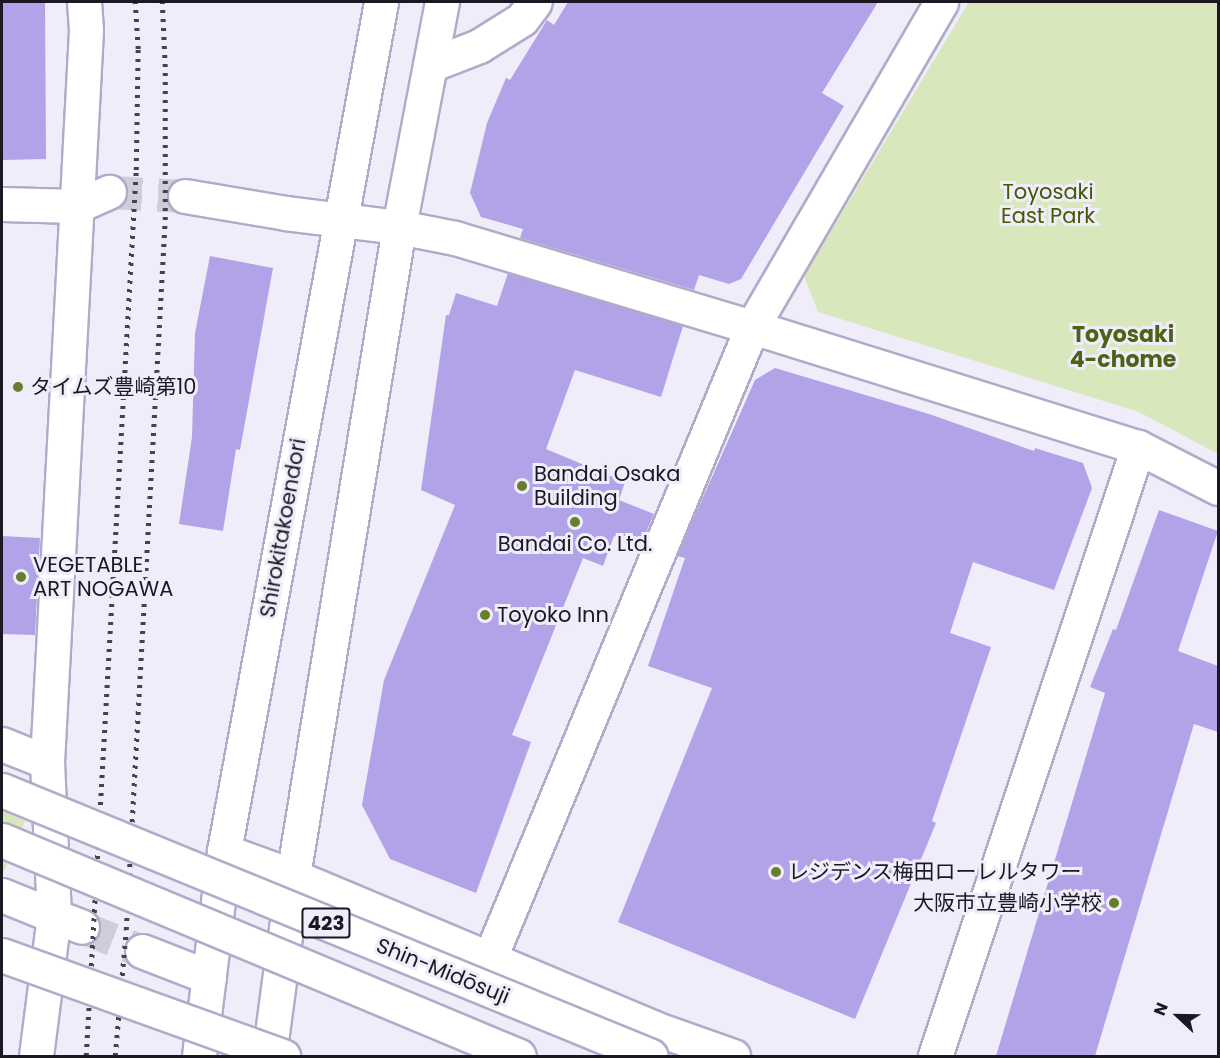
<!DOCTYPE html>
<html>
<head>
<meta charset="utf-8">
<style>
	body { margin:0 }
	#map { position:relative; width:1220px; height:1058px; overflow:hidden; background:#efedfa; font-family:Poppins,"Noto Sans JP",sans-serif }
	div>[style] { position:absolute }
	.green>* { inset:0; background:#d9e8bc }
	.building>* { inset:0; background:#b2a3e8 }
	.street-tunnel>* { height:33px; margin-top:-16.5px; transform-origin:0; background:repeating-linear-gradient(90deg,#cfcdda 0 33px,transparent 0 49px) }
	.roads { filter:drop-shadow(2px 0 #b1abca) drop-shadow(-2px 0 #b1abca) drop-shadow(0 2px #b1abca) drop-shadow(0 -2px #b1abca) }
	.street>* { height:33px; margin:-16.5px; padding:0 16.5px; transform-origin:16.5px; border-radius:16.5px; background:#fff }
	.secondary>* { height:33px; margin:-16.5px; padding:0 16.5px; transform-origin:16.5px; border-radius:16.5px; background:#fff }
	.primary>* { height:33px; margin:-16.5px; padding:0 16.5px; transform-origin:16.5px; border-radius:16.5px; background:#fff }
	.rail>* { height:4.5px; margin-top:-2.25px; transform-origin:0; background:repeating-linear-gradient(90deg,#45424e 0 3px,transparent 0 9px) }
	.bridges { filter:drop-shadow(2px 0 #b1abca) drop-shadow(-2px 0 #b1abca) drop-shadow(0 2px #b1abca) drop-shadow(0 -2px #b1abca) }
	.highway-bridge>* { height:33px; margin:-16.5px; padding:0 16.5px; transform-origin:16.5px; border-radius:16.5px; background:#fff }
	.dots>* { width:16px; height:16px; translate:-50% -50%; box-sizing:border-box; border:3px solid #efedfa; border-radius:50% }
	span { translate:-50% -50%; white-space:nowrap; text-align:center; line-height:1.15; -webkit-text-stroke:6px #efedfa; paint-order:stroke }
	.shield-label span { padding:2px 4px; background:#efedfa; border:2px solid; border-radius:4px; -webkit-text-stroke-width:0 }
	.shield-label { font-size:20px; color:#1b1824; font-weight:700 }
	.park-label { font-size:21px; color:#455904 }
	.poi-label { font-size:21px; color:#1b1824 }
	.left { translate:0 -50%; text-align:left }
	.right { translate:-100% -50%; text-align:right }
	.street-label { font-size:21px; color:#1b1824 }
	.neighbourhood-label { font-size:22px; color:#4e6117; font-weight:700 }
	.frame { position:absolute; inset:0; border:3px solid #1b1824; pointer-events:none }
	.north { position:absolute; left:1148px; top:986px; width:60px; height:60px; -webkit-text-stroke:4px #efedfa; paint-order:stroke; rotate:292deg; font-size:16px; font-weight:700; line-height:24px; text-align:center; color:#1b1824 }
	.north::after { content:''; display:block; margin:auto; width:21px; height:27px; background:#1b1824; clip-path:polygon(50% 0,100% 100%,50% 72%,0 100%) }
</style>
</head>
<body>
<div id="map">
	<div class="green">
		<div style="clip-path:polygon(969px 2px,1218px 2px,1218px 454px,1139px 412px,818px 312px,804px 276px)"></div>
		<div style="clip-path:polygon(2px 811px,25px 821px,4px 871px,2px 870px)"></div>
	</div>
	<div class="building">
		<div style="clip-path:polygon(2px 2px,45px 2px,46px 159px,2px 160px)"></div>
		<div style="clip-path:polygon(568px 2px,878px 2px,822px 93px,844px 106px,741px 279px,729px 284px,699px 275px,694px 290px,520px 238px,523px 229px,481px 217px,470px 193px,487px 123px,506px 78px,510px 80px,547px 20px,554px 25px)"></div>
		<div style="clip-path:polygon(210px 256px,273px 268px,240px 450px,236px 449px,223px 531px,179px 524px,192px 437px,195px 333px)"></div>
		<div style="clip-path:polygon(508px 273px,683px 326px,661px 397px,575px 370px,546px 449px,625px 482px,619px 500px,654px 514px,641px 544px,614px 536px,603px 566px,583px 558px,512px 735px,531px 742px,476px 893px,390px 859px,362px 805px,384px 680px,455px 505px,421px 490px,446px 315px,449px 315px,456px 293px,497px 306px)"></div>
		<div style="clip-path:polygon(775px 368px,929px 414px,1034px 451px,1035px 448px,1083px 463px,1092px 488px,1054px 590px,973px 562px,950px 633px,991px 647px,932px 821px,936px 823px,855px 1019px,618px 922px,712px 688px,648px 666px,685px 558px,677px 556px,755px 380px)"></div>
		<div style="clip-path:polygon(1159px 510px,1218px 531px,1178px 651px,1218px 666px,1218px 732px,1194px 724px,1095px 1056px,996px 1056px,1105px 693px,1090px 687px,1113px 629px,1116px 630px)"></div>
		<div style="clip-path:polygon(2px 536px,40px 538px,35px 635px,2px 634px)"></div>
	</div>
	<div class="street-tunnel">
		<div style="left:109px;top:192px;width:76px;rotate:3deg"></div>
		<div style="left:82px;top:927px;width:65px;rotate:21.8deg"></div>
	</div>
	<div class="roads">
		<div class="street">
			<div style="left:430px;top:65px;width:53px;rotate:-21.2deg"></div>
			<div style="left:479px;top:46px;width:51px;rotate:-32.1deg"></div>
			<div style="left:522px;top:19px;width:21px;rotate:-53deg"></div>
			<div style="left:185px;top:196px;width:101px;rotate:9.6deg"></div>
			<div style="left:285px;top:213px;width:115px;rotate:7deg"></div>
			<div style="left:399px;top:227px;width:57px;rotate:11.1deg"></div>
			<div style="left:455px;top:238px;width:310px;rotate:16.7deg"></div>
			<div style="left:752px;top:327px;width:404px;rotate:17.3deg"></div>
			<div style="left:1138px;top:447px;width:90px;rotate:27.1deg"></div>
			<div style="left:77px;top:206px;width:35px;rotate:-24deg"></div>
			<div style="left:2px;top:744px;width:48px;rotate:21.8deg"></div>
			<div style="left:54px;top:916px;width:30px;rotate:21deg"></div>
			<div style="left:142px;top:951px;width:72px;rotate:21.2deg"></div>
			<div style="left:489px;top:960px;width:685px;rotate:-67.44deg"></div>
			<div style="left:752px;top:327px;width:376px;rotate:-59.8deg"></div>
			<div style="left:935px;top:1056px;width:642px;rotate:-71.57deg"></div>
		</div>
		<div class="secondary">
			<div style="left:2px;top:204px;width:75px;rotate:1.5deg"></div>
			<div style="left:224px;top:851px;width:73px;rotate:19.9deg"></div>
			<div style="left:293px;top:876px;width:392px;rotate:22.8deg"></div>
			<div style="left:654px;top:1028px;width:84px;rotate:19.5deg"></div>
			<div style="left:2px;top:895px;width:56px;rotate:22deg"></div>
			<div style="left:36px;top:1056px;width:141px;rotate:-82.7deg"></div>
			<div style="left:54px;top:916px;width:154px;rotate:-92.6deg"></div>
			<div style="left:47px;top:762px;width:733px;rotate:-86.95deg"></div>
			<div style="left:86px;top:30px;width:28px;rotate:-94deg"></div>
		</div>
		<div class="primary">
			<div style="left:199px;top:1056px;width:207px;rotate:-83deg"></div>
			<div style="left:224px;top:851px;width:863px;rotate:-79.52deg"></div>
			<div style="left:269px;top:1056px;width:182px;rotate:-82.4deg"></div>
			<div style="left:293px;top:876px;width:658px;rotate:-80.72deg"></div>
			<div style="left:399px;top:227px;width:229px;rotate:-79.2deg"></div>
		</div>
	</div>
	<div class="rail">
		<div style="left:86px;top:1056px;width:887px;rotate:-86.77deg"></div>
		<div style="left:136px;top:170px;width:121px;rotate:-89.1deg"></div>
		<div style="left:138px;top:49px;width:47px;rotate:-93.7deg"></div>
		<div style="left:115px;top:1056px;width:126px;rotate:-85deg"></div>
		<div style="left:126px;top:930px;width:711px;rotate:-86.86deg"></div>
		<div style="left:165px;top:220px;width:153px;rotate:-90deg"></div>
		<div style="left:165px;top:67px;width:65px;rotate:-92.6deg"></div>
	</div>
	<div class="bridges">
		<div class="highway-bridge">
			<div style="left:2px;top:790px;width:701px;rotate:22.29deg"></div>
			<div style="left:2px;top:840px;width:560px;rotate:22.67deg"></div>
			<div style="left:2px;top:955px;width:299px;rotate:19.8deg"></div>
		</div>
	</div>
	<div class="dots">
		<div style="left:18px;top:387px;background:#687e2f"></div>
		<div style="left:522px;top:486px;background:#687e2f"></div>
		<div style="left:575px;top:522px;background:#687e2f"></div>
		<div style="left:21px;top:577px;background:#687e2f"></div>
		<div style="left:485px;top:615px;background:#687e2f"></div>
		<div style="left:776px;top:872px;background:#687e2f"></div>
		<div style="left:1114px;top:903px;background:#687e2f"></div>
	</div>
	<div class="shield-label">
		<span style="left:326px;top:923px">423</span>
	</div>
	<div class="park-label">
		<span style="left:1048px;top:204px">Toyosaki<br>East Park</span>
	</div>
	<div class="poi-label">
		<span class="left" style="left:30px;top:387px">タイムズ豊崎第10</span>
		<span class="left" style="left:534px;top:486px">Bandai Osaka<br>Building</span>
		<span style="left:575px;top:544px">Bandai Co. Ltd.</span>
		<span class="left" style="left:33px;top:577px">VEGETABLE<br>ART NOGAWA</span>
		<span class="left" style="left:497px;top:615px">Toyoko Inn</span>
		<span class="left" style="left:788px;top:872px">レジデンス梅田ローレルタワー</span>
		<span class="right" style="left:1102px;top:903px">大阪市立豊崎小学校</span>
	</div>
	<div class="street-label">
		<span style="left:283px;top:528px;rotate:-80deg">Shirokitakoendori</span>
		<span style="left:443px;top:971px;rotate:22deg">Shin-Midōsuji</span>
	</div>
	<div class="neighbourhood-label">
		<span style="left:1123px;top:347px">Toyosaki<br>4-chome</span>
	</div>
	<div class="frame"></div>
	<div class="north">N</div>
</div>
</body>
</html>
